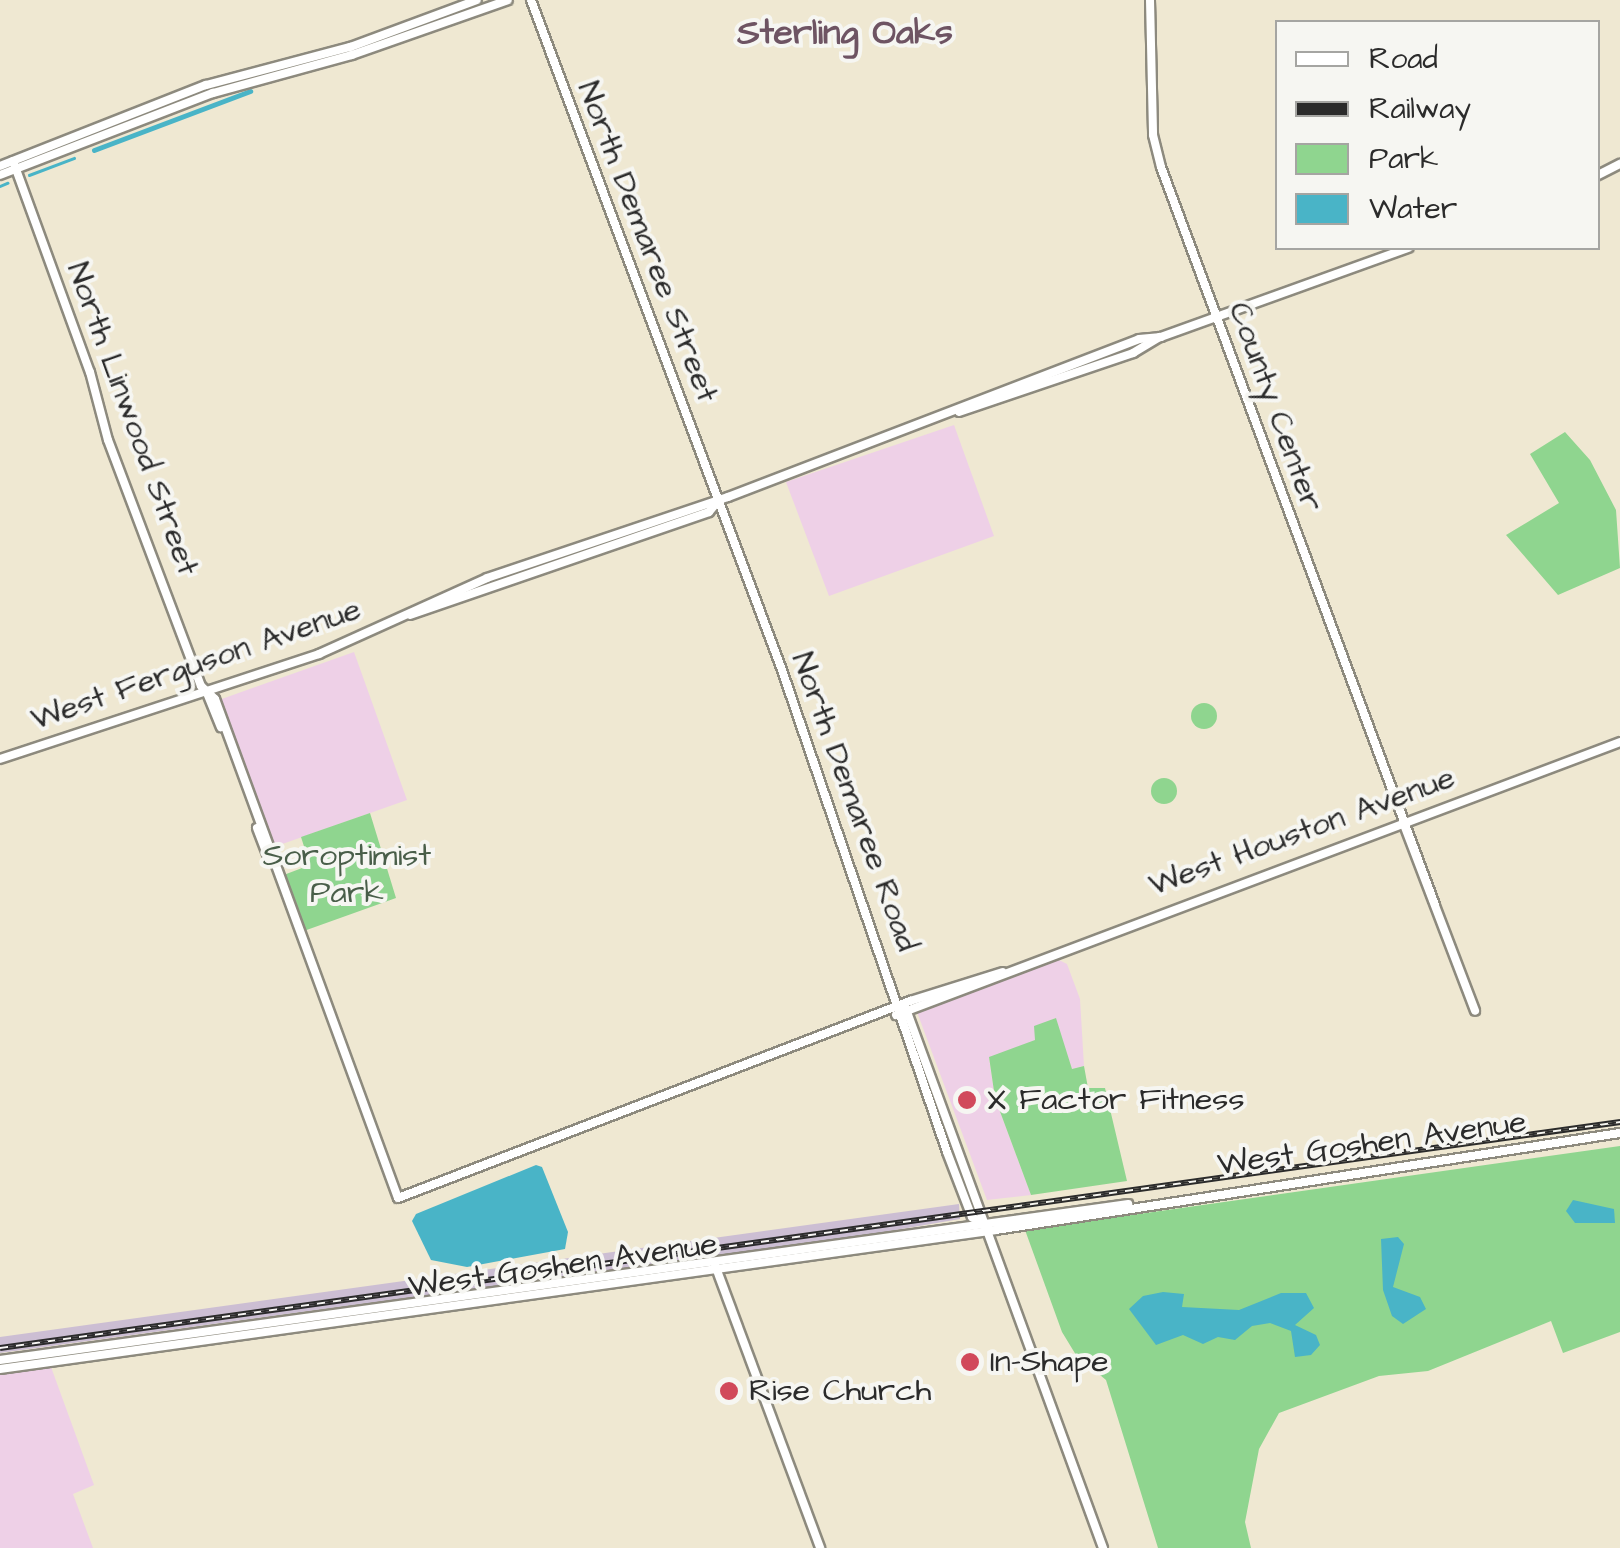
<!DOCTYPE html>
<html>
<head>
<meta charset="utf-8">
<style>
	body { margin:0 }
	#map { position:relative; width:1620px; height:1548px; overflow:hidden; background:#efe8d2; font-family:"Architects Daughter",sans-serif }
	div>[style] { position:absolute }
	.built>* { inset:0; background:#eed0e7 }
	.industrial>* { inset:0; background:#ccbed3 }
	.green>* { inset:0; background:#8fd58f }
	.round { border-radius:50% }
	.water>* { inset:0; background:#49b4c7 }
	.stream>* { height:2.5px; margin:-1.25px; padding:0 1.25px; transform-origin:1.25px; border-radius:1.25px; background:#49b4c7 }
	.canal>* { height:5px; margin:-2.5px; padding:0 2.5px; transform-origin:2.5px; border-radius:2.5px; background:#49b4c7 }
	.roads { filter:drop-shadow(2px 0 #8d8a7e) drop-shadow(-2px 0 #8d8a7e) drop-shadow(0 2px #8d8a7e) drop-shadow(0 -2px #8d8a7e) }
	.secondary>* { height:8px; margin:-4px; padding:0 4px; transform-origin:4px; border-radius:4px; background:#fff }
	.rail>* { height:6px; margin-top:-3px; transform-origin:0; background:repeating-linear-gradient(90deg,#f6f6f2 0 8px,#2b2b2b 0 16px); box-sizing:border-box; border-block:2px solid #2b2b2b }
	.dots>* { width:28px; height:28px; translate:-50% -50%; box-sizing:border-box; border:5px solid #f6f6f2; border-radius:50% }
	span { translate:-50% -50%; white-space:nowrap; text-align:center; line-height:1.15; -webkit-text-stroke:8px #f6f6f2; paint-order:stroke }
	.street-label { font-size:32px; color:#2b2b2b }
	.park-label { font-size:32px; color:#495e49 }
	.poi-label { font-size:32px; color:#2b2b2b }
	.left { translate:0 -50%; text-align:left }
	.neighbourhood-label { font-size:35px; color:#6e5463; font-weight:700 }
	.legend { position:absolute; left:1275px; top:20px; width:325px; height:230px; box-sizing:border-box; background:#f6f6f2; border:2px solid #a5a5a2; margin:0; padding:12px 18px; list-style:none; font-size:30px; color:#2b2b2b }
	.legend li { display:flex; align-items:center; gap:20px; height:50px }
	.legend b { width:50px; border:2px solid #a5a5a2 }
</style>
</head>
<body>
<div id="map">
	<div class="built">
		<div style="clip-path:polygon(954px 425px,994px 536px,829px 596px,786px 482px)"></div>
		<div style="clip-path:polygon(354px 652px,407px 800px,271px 848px,219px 700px)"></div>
		<div style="clip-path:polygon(1059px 960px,1067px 964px,1080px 999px,1084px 1066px,1072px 1069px,1055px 1018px,1036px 1031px,1036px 1040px,989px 1058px,995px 1098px,1031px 1195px,987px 1200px,917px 1012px)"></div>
		<div style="clip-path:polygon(51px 1367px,94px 1485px,73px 1494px,93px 1548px,0 1548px,0 1375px)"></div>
	</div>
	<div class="industrial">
		<div style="clip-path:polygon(959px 1204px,960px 1219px,849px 1238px,0 1353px,0 1337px)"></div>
	</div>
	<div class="green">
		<div style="clip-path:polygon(1565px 432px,1590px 460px,1616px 510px,1620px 568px,1558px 595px,1506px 535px,1559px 503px,1530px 454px)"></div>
		<div class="round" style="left:1191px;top:703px;width:26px;height:26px"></div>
		<div class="round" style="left:1151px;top:778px;width:26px;height:26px"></div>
		<div style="clip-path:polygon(370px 813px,396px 898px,301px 932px,281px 876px,310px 865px,301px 837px)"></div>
		<div style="clip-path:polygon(1056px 1018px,1072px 1069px,1084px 1066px,1088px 1088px,1105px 1088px,1127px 1181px,1031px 1195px,995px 1098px,989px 1057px,1035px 1040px,1034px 1026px)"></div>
		<div style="clip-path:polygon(1620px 1146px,1620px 1332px,1563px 1353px,1551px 1321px,1428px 1371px,1379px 1376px,1279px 1413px,1259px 1449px,1245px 1522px,1251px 1548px,1158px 1548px,1106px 1380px,1076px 1355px,1062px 1332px,1025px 1230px)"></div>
	</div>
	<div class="water">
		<div style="clip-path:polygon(536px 1165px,542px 1167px,568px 1232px,565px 1249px,467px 1267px,431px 1260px,412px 1221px,416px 1214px)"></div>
		<div style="clip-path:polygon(1573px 1200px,1614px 1209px,1615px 1223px,1575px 1223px,1566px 1211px)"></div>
		<div style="clip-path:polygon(1398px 1237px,1404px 1244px,1393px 1287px,1420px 1297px,1426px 1309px,1403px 1324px,1392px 1316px,1383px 1290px,1381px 1239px)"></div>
		<div style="clip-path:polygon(1163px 1292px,1184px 1294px,1182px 1307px,1239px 1310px,1281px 1293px,1306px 1293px,1314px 1308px,1295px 1325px,1316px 1335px,1320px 1345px,1311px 1355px,1295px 1357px,1291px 1331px,1270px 1323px,1252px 1326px,1235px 1340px,1218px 1337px,1203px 1344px,1183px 1335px,1156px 1345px,1129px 1309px,1143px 1296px)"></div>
	</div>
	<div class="stream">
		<div style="left:29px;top:175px;width:48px;rotate:-20.7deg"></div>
		<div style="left:0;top:186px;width:8px;rotate:-23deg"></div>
	</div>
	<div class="canal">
		<div style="left:94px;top:150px;width:167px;rotate:-20.7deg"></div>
	</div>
	<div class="roads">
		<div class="secondary">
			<div style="left:531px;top:0;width:715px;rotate:69.46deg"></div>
			<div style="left:782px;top:670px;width:509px;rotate:71.1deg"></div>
			<div style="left:947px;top:1152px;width:70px;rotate:69deg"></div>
			<div style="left:972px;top:1217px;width:9px;rotate:32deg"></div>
			<div style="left:1150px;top:0;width:135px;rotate:88.7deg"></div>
			<div style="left:1153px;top:135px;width:33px;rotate:76deg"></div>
			<div style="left:1161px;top:167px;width:787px;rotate:69.63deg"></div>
			<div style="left:13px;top:161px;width:225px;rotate:70deg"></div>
			<div style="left:90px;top:372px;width:70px;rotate:75.2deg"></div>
			<div style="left:108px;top:440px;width:263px;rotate:69.3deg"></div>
			<div style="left:201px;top:686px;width:19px;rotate:43deg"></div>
			<div style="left:215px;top:699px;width:531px;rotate:69.86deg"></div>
			<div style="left:398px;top:1198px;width:549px;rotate:-21.05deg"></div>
			<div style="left:910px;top:1001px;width:97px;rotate:-17.3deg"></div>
			<div style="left:0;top:166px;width:221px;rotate:-21.5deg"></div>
			<div style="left:206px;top:85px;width:149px;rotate:-14.8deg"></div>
			<div style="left:350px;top:47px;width:135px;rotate:-20.3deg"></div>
			<div style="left:0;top:175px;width:228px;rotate:-21.1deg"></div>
			<div style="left:213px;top:93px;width:144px;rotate:-15.3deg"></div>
			<div style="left:352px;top:55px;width:165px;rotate:-19.4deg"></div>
			<div style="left:1598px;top:175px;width:25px;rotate:-27deg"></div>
			<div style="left:959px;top:412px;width:184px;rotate:-18.7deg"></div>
			<div style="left:1133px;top:353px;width:31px;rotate:-31deg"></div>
			<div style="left:410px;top:615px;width:316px;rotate:-19deg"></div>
			<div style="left:709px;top:512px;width:14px;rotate:-51deg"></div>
			<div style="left:207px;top:693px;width:37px;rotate:68deg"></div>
			<div style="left:0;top:759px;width:336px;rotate:-18.2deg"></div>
			<div style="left:319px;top:654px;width:184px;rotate:-24.3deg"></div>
			<div style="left:487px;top:578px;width:254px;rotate:-18.6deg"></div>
			<div style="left:728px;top:497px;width:440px;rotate:-21deg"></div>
			<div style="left:1139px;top:339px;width:22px;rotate:-5deg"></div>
			<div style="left:1161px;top:337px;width:263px;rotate:-19.8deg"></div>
			<div style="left:1403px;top:822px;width:202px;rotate:69.1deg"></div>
			<div style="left:257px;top:828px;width:34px;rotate:69deg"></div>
			<div style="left:906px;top:1009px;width:574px;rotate:69.92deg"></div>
			<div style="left:896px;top:1015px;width:774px;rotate:-20.66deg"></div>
			<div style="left:715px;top:1265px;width:302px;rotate:69.6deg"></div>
			<div style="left:0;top:1360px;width:1139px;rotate:-7.87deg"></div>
			<div style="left:0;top:1369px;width:1006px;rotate:-7.94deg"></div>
			<div style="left:996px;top:1230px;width:631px;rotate:-8.84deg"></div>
		</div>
	</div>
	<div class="rail">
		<div style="left:0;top:1348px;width:1636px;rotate:-7.94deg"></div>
	</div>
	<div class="dots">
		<div style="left:967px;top:1100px;background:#d1495b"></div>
		<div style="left:970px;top:1362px;background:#d1495b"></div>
		<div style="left:729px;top:1391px;background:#d1495b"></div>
	</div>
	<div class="street-label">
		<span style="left:647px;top:242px;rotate:69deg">North Demaree Street</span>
		<span style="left:1275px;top:407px;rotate:70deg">County Center</span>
		<span style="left:132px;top:419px;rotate:70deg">North Linwood Street</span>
		<span style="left:196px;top:665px;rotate:-19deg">West Ferguson Avenue</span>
		<span style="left:854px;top:802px;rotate:70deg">North Demaree Road</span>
		<span style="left:1302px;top:832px;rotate:-20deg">West Houston Avenue</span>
		<span style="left:1372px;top:1144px;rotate:-8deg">West Goshen Avenue</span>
		<span style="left:563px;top:1266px;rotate:-8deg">West Goshen Avenue</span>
	</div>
	<div class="park-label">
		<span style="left:347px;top:875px">Soroptimist<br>Park</span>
	</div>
	<div class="poi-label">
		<span class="left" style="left:987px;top:1100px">X Factor Fitness</span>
		<span class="left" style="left:990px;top:1362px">In-Shape</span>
		<span class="left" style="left:749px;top:1391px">Rise Church</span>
	</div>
	<div class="neighbourhood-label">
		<span style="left:845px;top:33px">Sterling Oaks</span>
	</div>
	<ul class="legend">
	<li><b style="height:12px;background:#fff"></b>Road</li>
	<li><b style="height:12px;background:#2b2b2b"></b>Railway</li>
	<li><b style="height:28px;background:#8fd58f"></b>Park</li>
	<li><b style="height:28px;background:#49b4c7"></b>Water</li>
	</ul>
</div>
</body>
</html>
